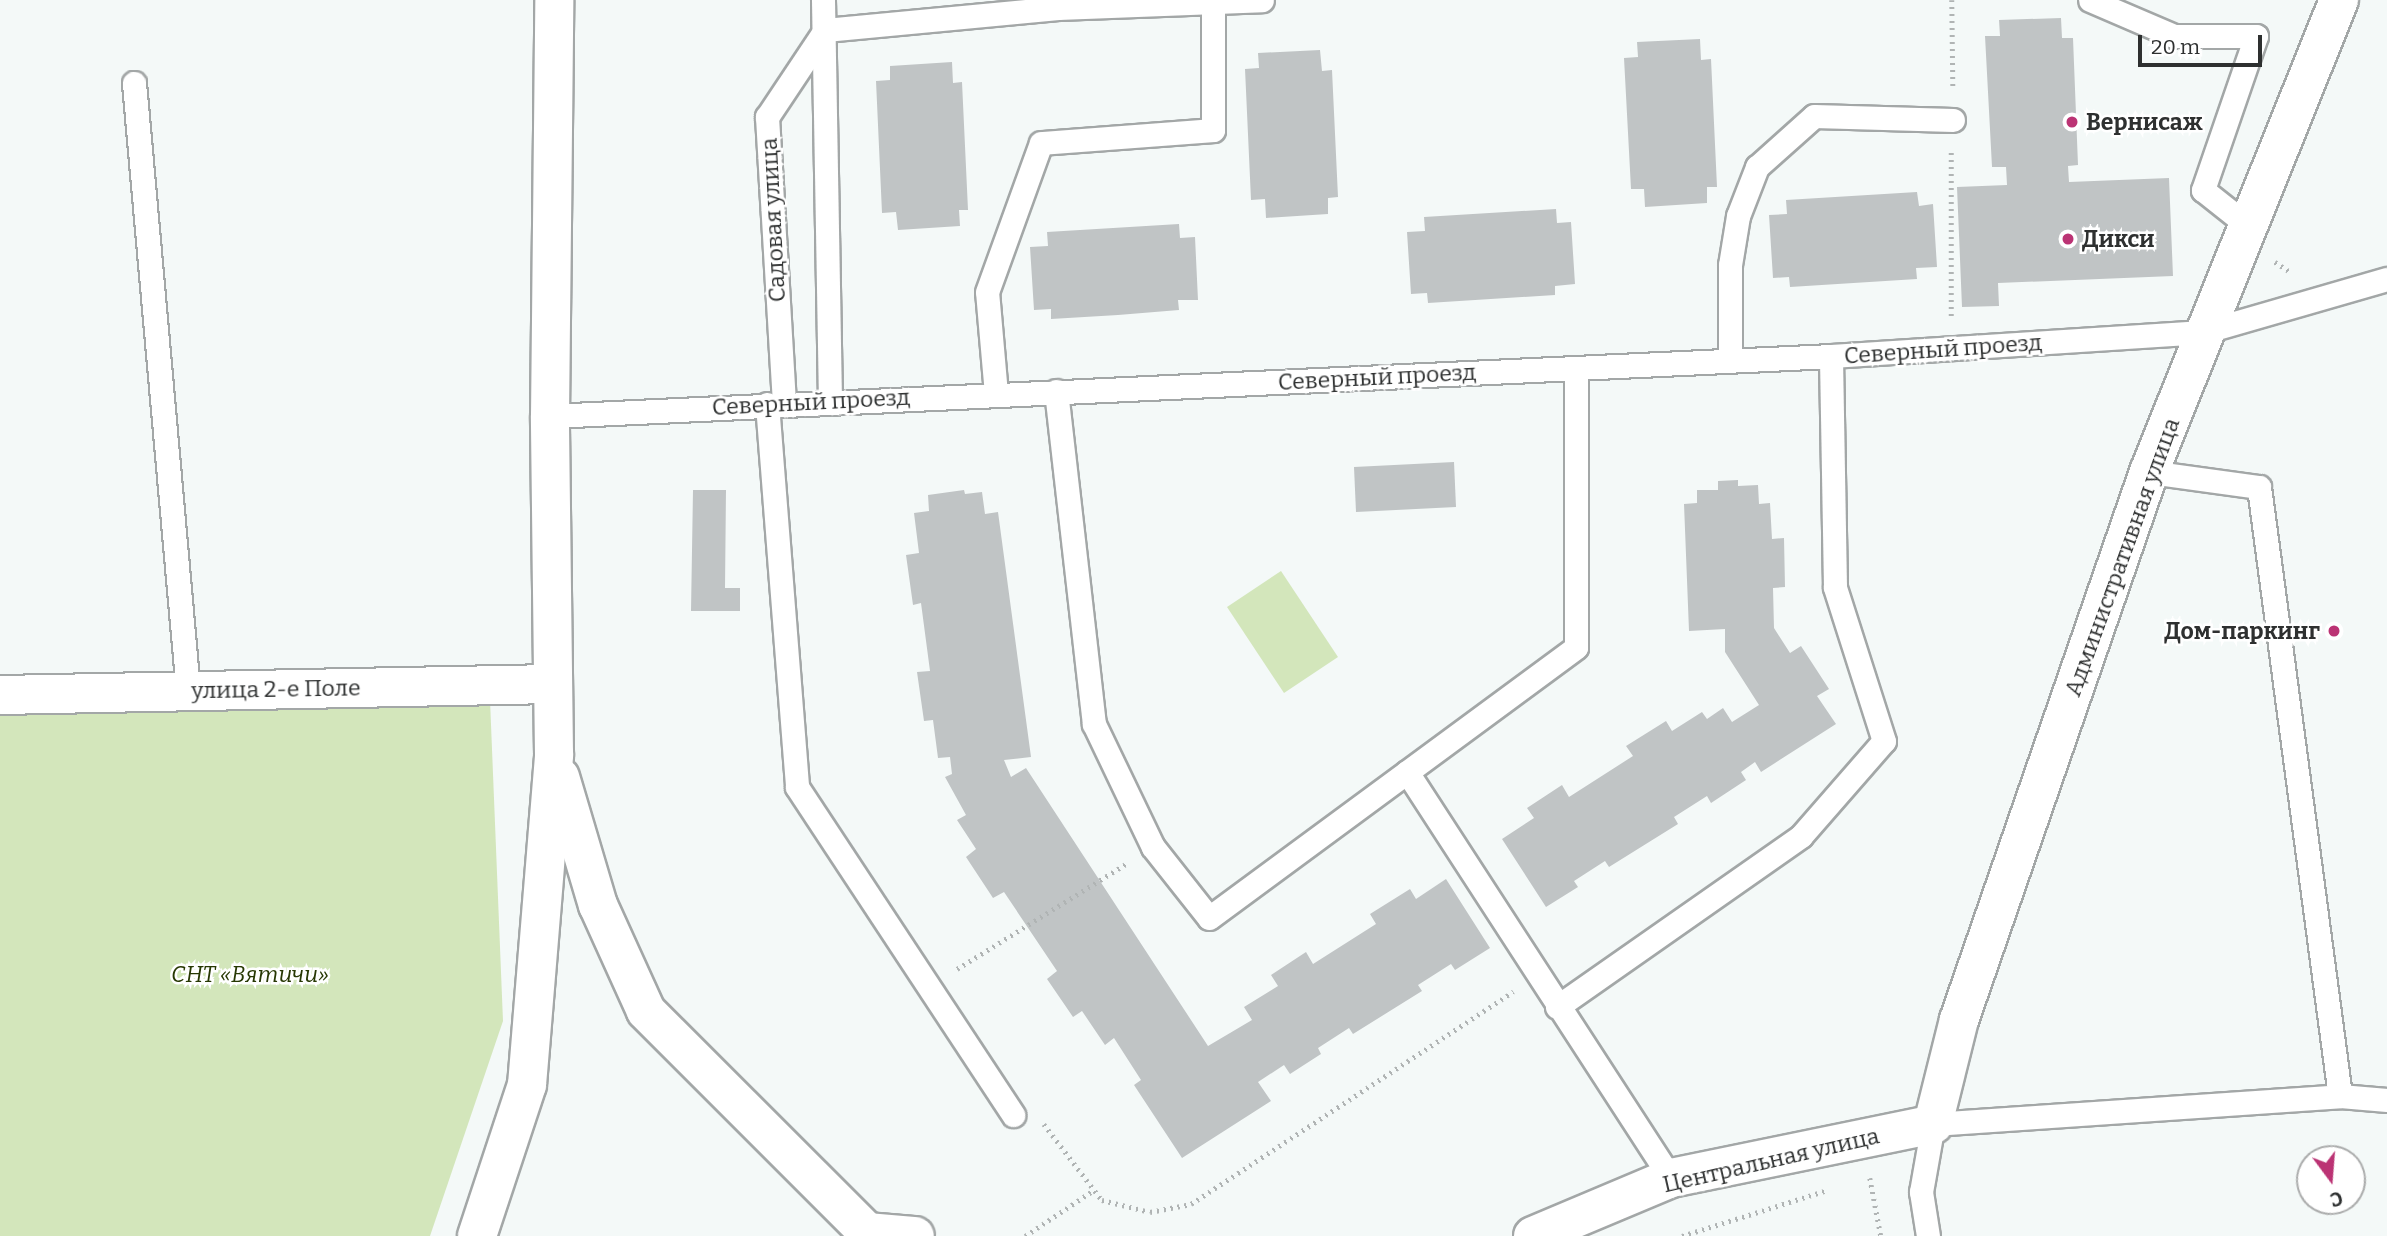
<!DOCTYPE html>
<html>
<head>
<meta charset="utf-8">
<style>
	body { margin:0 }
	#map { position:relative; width:2387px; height:1236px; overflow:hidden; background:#f4f9f8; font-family:Bitter,serif }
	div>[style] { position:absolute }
	.green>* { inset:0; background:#d3e6bb }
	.building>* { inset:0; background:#c0c4c5 }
	.path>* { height:4.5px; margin-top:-2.25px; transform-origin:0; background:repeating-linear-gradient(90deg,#b0b4b4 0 2px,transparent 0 7px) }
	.roads { filter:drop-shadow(2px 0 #a3a7a7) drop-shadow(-2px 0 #a3a7a7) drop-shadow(0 2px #a3a7a7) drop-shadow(0 -2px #a3a7a7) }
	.service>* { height:23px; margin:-11.5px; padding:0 11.5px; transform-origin:11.5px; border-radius:11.5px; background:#fff }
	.minor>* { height:38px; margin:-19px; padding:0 19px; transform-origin:19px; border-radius:19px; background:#fff }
	.secondary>* { height:38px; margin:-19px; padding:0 19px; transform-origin:19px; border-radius:19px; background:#fff }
	.dots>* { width:19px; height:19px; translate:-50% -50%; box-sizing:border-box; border:4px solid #fff; border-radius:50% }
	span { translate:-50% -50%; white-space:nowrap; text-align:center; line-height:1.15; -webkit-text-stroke:5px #fff; paint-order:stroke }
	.poi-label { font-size:23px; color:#2e3030; font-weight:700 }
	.left { translate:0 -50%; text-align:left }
	.right { translate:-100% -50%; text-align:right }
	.street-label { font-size:23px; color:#2e3030 }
	.park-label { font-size:23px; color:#273803; font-style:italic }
	.north { position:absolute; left:2296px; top:1145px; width:70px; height:70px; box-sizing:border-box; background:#fff; border:2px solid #abacac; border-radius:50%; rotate:164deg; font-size:19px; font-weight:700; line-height:28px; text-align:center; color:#2e3030 }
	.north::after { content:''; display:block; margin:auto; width:24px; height:32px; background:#bb3374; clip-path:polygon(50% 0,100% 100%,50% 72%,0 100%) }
	.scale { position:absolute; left:2138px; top:35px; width:124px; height:32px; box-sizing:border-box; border:4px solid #2e3030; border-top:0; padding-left:9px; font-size:21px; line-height:24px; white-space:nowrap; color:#2e3030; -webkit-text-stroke:5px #fff; paint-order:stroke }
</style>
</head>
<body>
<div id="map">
	<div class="green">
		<div style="clip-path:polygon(1281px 571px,1338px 657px,1284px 693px,1227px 607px)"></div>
		<div style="clip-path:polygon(0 675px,489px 675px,503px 1021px,430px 1236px,0 1236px)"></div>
	</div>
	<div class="building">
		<div style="clip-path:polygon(2061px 18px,2062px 38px,2073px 38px,2078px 165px,2068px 166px,2069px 182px,2169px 178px,2173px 276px,1998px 283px,1999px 306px,1962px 307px,1957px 187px,2007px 185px,2006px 167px,1992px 167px,1985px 36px,2000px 36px,1999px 20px)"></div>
		<div style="clip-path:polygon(1700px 39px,1701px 60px,1711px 59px,1717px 187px,1707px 187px,1707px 203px,1645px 207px,1644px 189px,1631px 189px,1624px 58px,1638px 57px,1637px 42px)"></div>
		<div style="clip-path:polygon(1320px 50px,1322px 71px,1332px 70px,1338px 197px,1328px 198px,1328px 214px,1266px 218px,1265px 199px,1251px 200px,1245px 69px,1259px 68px,1258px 53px)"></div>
		<div style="clip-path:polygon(952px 62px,953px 83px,962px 82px,968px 210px,959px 210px,960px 226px,898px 230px,896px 212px,882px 213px,876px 81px,890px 80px,890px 66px)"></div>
		<div style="clip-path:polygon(1917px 192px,1919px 206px,1933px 204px,1937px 267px,1916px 268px,1917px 279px,1790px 287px,1789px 277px,1773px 278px,1769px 215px,1787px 214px,1786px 200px)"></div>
		<div style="clip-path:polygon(1556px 209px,1557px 223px,1571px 222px,1575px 284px,1555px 286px,1555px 295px,1428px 303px,1427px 293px,1411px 294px,1407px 232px,1425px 231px,1424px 217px)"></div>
		<div style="clip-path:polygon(1179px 224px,1180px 238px,1195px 237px,1198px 300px,1178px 300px,1179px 310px,1118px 315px,1051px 319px,1051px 309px,1034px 310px,1030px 247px,1048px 246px,1047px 232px)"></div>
		<div style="clip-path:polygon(1454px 462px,1456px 507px,1356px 512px,1354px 467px)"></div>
		<div style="clip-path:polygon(1738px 480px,1738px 486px,1758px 485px,1759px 504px,1770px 503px,1772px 539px,1784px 538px,1785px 587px,1773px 588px,1774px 628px,1790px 653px,1801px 646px,1829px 689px,1817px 696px,1836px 724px,1761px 772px,1755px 762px,1741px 772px,1746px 780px,1711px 803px,1707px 796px,1674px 817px,1678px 824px,1609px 867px,1605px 861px,1574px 881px,1578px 887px,1546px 907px,1502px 839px,1534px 818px,1527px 808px,1562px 785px,1569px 797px,1633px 756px,1626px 746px,1666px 721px,1672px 731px,1702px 712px,1707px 719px,1723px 708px,1732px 722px,1759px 705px,1725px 652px,1725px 629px,1689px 631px,1684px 504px,1697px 503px,1697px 490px,1718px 490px,1718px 481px)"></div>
		<div style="clip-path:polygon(693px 490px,726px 490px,725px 588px,740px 588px,740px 611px,691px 611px)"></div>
		<div style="clip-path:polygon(964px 490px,965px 494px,982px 492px,985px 514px,998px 512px,1031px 757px,1004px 760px,1011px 777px,1026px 768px,1208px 1046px,1252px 1020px,1244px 1007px,1278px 986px,1271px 975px,1306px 952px,1313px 964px,1376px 924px,1370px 914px,1410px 889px,1416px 899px,1446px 879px,1490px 948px,1455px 970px,1451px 964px,1418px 985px,1422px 991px,1353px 1034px,1349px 1028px,1318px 1048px,1321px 1054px,1290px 1074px,1284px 1065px,1258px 1082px,1271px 1101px,1182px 1158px,1134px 1085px,1141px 1080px,1114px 1038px,1105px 1045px,1082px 1011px,1073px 1017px,1047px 979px,1057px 971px,1004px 892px,993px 898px,966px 857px,976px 849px,957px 820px,966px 815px,945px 777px,952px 774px,950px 757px,938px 758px,933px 720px,924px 721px,917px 672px,930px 671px,921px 603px,913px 605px,906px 555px,919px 553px,914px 513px,929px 511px,928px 495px)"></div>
	</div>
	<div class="path">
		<div style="left:1952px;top:0;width:87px;rotate:89.3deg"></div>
		<div style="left:2275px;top:262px;width:20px;rotate:33deg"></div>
		<div style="left:1951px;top:316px;width:165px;rotate:-90deg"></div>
		<div style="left:957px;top:969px;width:200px;rotate:-31.9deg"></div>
		<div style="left:1044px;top:1124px;width:96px;rotate:52.7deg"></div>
		<div style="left:1102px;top:1200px;width:49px;rotate:14deg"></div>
		<div style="left:1150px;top:1212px;width:42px;rotate:-11deg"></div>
		<div style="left:1191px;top:1204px;width:386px;rotate:-33.4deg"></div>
		<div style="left:1870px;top:1178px;width:59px;rotate:79.3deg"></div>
		<div style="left:1025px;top:1236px;width:83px;rotate:-33.7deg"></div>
		<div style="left:1682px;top:1236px;width:153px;rotate:-17.5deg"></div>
	</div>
	<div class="roads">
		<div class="service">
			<div style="left:823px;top:0;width:401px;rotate:89deg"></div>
			<div style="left:2090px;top:0;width:91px;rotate:23.2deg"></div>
			<div style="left:2174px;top:36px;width:82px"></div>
			<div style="left:2256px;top:36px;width:163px;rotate:109deg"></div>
			<div style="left:2203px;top:190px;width:56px;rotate:38.5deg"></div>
			<div style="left:134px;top:83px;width:610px;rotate:84.92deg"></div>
			<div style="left:1730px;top:360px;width:95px;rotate:-90deg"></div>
			<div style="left:1730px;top:265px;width:50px;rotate:-80.7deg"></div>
			<div style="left:1738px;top:216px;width:53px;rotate:-68.8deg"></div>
			<div style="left:1757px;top:167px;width:76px;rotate:-41.8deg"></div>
			<div style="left:1814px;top:116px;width:139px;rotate:1.6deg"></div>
			<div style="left:1056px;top:391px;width:335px;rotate:83.5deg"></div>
			<div style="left:1094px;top:724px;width:136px;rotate:64.4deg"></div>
			<div style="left:1153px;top:847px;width:90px;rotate:51.7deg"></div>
			<div style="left:1209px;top:918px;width:456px;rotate:-36.4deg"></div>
			<div style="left:1576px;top:647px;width:278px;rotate:-90deg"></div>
			<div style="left:996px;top:394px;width:102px;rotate:-95deg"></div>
			<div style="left:987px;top:292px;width:158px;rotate:-70.1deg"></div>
			<div style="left:1041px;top:143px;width:172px;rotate:-4.3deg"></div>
			<div style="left:1213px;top:130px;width:128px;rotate:-90deg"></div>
			<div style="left:784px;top:403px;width:287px;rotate:-93.4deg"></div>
			<div style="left:767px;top:117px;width:105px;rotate:-56.3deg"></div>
			<div style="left:825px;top:30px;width:234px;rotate:-5.4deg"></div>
			<div style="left:1058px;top:8px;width:204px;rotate:-2.2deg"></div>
			<div style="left:767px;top:404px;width:384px;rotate:85.5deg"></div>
			<div style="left:797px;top:787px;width:393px;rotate:56.6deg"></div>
			<div style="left:550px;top:416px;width:1282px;rotate:-2.68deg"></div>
			<div style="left:1831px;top:356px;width:373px;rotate:-3.7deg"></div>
			<div style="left:2203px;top:332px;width:191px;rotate:-16.1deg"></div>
			<div style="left:2149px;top:472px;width:111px;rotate:7.8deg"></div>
			<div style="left:2259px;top:487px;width:614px;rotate:82.42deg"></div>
			<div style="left:1407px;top:772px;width:484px;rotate:57deg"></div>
			<div style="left:1557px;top:1007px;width:298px;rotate:-35deg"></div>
			<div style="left:1801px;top:836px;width:126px;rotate:-48.9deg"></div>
			<div style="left:1884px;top:741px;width:162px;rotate:-107.7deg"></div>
			<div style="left:1835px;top:587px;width:231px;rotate:-91deg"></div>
			<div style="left:1928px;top:1236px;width:45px;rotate:-99deg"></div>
			<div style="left:1921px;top:1192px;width:69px;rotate:-80deg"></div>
			<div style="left:1933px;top:1124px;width:408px;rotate:-3.9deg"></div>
			<div style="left:2340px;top:1096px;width:47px;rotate:4.9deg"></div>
		</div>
		<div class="minor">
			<div style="left:0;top:695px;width:553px;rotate:-1.14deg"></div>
			<div style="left:868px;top:1232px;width:47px;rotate:4.9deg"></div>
			<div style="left:1533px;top:1236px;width:150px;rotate:-22.8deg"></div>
			<div style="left:1671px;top:1178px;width:268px;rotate:-11.6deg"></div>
			<div style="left:1933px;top:1124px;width:107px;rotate:-76deg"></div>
			<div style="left:1959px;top:1020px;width:580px;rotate:-70.88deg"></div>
			<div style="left:2149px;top:472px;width:509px;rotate:-68.07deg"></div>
		</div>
		<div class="secondary">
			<div style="left:560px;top:777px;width:134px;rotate:73.5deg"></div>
			<div style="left:598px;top:905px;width:116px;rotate:65.6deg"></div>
			<div style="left:646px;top:1011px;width:318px;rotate:45deg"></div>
			<div style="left:477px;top:1236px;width:159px;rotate:-71.7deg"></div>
			<div style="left:527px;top:1085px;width:332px;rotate:-85.3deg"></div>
			<div style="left:554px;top:754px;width:338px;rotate:-90.7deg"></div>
			<div style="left:550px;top:416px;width:416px;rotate:-89.4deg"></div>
		</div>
	</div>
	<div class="dots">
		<div style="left:2072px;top:122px;background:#bb3374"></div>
		<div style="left:2068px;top:239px;background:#bb3374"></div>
		<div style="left:2334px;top:631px;background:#bb3374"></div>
	</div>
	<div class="poi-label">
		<span class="left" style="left:2086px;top:122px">Вернисаж</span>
		<span class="left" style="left:2082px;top:239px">Дикси</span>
		<span class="right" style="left:2320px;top:631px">Дом-паркинг</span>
	</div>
	<div class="street-label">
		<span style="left:773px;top:220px;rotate:-93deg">Садовая улица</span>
		<span style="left:1943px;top:349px;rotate:-4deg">Северный проезд</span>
		<span style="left:1377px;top:377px;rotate:-3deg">Северный проезд</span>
		<span style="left:811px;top:402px;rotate:-3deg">Северный проезд</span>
		<span style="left:2122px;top:557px;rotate:-70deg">Административная улица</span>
		<span style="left:276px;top:689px;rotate:-1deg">улица 2-е Поле</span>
		<span style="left:1771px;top:1160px;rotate:-13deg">Центральная улица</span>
	</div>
	<div class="park-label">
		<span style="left:250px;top:974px">СНТ «Вятичи»</span>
	</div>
	<div class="north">С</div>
	<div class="scale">20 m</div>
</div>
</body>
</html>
